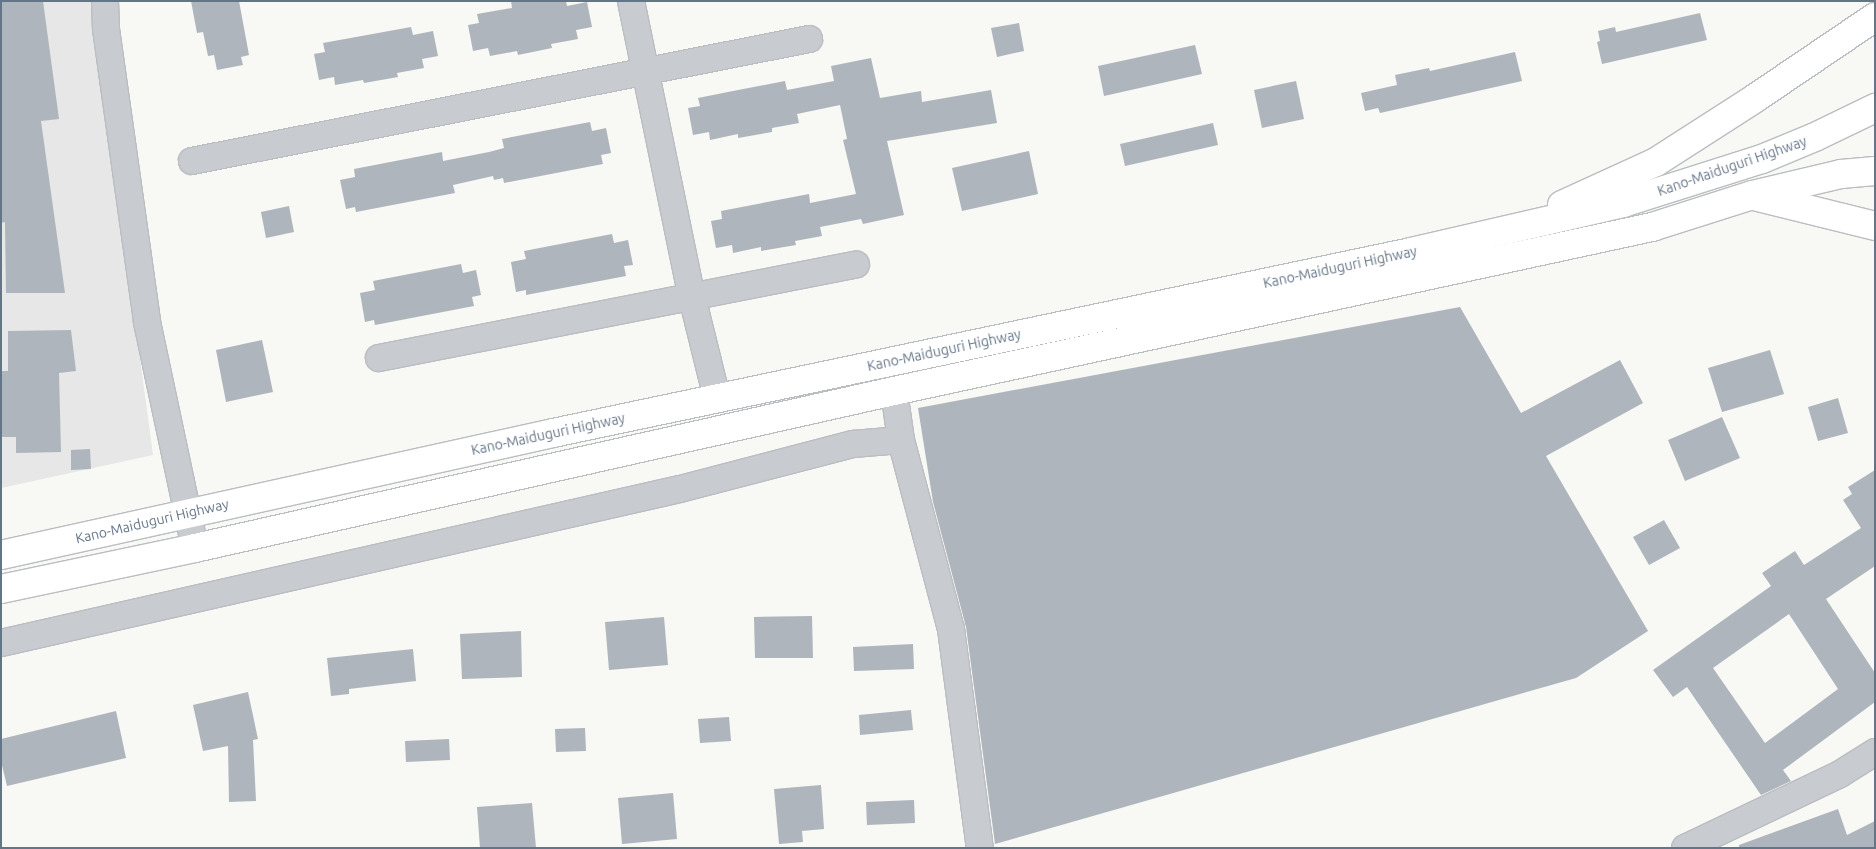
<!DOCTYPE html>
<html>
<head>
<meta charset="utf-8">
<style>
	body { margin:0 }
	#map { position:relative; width:1876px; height:849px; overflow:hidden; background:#f8f8f5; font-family:Ubuntu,sans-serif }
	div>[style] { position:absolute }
	.built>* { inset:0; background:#e6e7e6 }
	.building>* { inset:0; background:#aeb5bc }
	.roads { filter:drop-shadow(1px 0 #babdc1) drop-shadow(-1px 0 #babdc1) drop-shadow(0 1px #babdc1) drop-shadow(0 -1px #babdc1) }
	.minor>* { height:26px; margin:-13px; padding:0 13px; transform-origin:13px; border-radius:13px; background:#c8cbcf }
	.highway>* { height:28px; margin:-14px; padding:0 14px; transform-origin:14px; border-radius:14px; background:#fff }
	span { translate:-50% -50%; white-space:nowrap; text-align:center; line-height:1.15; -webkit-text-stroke:5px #fff; paint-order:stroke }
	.street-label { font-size:14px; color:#657588 }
	.frame { position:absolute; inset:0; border:2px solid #657588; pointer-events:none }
</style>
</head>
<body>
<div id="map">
	<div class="built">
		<div style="clip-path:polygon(1px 1px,92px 1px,153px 455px,1px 488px)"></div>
	</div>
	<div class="building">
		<div style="clip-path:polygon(1px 1px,43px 1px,59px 119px,41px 121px,65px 293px,6px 293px,5px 222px,1px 223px)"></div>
		<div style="clip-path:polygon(191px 1px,239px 1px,249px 55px,241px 57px,243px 65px,217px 70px,214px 55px,208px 56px,203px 32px,197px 33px)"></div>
		<div style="clip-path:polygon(511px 1px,566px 1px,567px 6px,587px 2px,592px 27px,576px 30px,578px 39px,551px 44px,552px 48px,518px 55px,517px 51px,490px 56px,488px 48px,473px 51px,468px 25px,479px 23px,477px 14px,512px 8px)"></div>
		<div style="clip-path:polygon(1700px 13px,1707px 40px,1602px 64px,1597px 42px,1600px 41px,1598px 31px,1615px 27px,1616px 32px)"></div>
		<div style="clip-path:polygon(1019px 23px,1024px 51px,997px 57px,991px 28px)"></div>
		<div style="clip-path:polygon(411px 27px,413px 35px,433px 31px,438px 56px,422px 59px,424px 68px,397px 73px,398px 77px,364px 83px,363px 80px,335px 85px,334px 77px,319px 80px,314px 54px,325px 52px,323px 43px)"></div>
		<div style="clip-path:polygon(1195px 45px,1202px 74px,1104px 96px,1098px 66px)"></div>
		<div style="clip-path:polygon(1515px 52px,1522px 81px,1380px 113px,1378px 108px,1365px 111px,1361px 93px,1397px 85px,1395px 75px,1429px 68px,1430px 71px)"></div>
		<div style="clip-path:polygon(871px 58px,880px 98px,921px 91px,922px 102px,991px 90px,997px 123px,887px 141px,904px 215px,863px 224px,861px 219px,820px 227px,822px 236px,795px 241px,796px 245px,761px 251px,761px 247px,733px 253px,732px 245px,716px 248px,711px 221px,722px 219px,721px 211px,809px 194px,810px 203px,856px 194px,843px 140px,847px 139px,840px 105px,797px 114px,799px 123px,772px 128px,772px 132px,738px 138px,738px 134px,710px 140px,709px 132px,693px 135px,688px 108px,700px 106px,698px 98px,733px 91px,785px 81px,787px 90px,834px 81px,831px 66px)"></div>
		<div style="clip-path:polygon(1296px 81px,1304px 119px,1262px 128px,1254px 90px)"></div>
		<div style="clip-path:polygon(590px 122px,592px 131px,606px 128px,611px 153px,601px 155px,603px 164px,504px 183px,503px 178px,494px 180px,493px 176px,453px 185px,455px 193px,356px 212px,355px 207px,346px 209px,340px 180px,355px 177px,354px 169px,442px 152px,443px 161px,489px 152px,504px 148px,502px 139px)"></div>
		<div style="clip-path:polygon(1213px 123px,1218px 145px,1125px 166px,1120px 144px)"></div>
		<div style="clip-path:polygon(1029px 151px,1038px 194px,962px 211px,952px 168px)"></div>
		<div style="clip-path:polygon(289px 206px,294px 232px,266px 238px,261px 212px)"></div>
		<div style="clip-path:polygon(612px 234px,614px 243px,628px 240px,633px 265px,624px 266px,626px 276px,526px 295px,526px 290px,516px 292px,511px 262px,526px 259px,524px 251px)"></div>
		<div style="clip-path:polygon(461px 264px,463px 273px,476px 270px,481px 295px,472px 297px,474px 306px,375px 325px,374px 320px,365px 322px,360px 293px,375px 290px,373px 281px)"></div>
		<div style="clip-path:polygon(1460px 307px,1521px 413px,1620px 360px,1643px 403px,1546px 456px,1648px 631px,1576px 678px,995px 844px,966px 627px,933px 502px,918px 408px)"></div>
		<div style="clip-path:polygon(71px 330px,76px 371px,59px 373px,61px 452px,16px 453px,16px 437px,1px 437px,1px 371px,8px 371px,8px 331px)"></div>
		<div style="clip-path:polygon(262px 340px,273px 392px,226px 402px,216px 350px)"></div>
		<div style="clip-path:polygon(1770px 350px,1784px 394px,1722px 412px,1708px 368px)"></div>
		<div style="clip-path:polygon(1838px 398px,1848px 433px,1818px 441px,1808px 407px)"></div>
		<div style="clip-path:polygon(1722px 417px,1740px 458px,1685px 481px,1668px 440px)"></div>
		<div style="clip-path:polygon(90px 449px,91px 469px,71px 470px,71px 450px)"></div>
		<div style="clip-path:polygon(evenodd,1875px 470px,1875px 566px,1826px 599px,1875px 673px,1875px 702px,1783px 770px,1791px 781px,1761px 795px,1687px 687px,1673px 697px,1653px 670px,1771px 586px,1762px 573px,1795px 551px,1804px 565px,1861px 528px,1843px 500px,1852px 494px,1848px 487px,1875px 470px,1789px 614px,1838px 689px,1765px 743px,1713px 668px,1789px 614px)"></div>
		<div style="clip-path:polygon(1664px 520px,1680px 548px,1649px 565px,1633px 537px)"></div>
		<div style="clip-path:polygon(812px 616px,813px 658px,755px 658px,754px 617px)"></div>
		<div style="clip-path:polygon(664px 617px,668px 665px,609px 670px,605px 622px)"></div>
		<div style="clip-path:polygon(521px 631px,522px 677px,462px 679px,460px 634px)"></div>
		<div style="clip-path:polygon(913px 644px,914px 669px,854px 671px,853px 647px)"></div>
		<div style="clip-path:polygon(413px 649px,416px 681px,349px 689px,349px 694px,331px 696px,327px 658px)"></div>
		<div style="clip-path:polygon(248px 692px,258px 739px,253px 740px,256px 801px,229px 802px,228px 746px,203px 751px,193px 705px)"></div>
		<div style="clip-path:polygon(911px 710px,913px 730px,860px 735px,859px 715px)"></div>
		<div style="clip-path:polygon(116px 711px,126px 758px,7px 786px,1px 761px,1px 739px)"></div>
		<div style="clip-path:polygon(729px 717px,731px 741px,700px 743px,698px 719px)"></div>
		<div style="clip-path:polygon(585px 728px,586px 751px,556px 752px,555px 729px)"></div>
		<div style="clip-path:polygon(449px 739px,450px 760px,406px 762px,405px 741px)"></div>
		<div style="clip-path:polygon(821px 785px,824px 829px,802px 831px,803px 842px,779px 844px,774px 789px)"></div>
		<div style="clip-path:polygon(673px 793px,677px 839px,622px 844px,618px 798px)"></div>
		<div style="clip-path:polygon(914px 800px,915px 823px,867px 825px,866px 802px)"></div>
		<div style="clip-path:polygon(532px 803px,536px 848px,480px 848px,477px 807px)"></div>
		<div style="clip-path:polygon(1838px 809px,1847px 835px,1875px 821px,1875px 848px,1739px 848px,1739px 845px)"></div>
	</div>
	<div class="roads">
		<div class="minor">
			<div style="left:105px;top:1px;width:28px;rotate:88deg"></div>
			<div style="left:106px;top:29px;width:296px;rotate:82deg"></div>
			<div style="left:147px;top:322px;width:231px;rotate:78deg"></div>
			<div style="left:631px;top:1px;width:302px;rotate:78.4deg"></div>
			<div style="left:692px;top:297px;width:104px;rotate:76.1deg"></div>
			<div style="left:192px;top:161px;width:629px;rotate:-11.18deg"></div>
			<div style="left:379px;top:358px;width:486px;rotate:-11.1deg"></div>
			<div style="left:894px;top:391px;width:49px;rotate:81.9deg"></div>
			<div style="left:901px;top:440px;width:196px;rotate:75.2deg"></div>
			<div style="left:951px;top:629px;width:221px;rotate:82.5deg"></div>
			<div style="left:1px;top:643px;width:696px;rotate:-12.78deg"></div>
			<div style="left:680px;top:489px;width:179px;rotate:-14.6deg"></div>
			<div style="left:853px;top:444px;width:48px;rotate:-4.8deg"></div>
			<div style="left:1685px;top:848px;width:172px;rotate:-25.5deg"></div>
			<div style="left:1840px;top:774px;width:41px;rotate:-32.2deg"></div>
		</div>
		<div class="highway">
			<div style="left:1758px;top:197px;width:121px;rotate:13.9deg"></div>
			<div style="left:1562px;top:205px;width:103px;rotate:-24.6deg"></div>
			<div style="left:1656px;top:162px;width:117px;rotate:-32.7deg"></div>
			<div style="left:1754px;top:99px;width:146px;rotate:-34.1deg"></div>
			<div style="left:1px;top:555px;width:565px;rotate:-12.46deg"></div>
			<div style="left:553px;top:433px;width:877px;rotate:-11.91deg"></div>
			<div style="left:1411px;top:252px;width:218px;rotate:-13deg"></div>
			<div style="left:1623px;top:203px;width:146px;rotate:-17.6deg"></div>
			<div style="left:1762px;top:159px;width:57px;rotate:-22.5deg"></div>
			<div style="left:1815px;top:137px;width:67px;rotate:-25.8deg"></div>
			<div style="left:1px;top:589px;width:198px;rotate:-11.9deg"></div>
			<div style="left:195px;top:548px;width:716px;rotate:-12.66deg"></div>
			<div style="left:894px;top:391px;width:776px;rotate:-12.21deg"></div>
			<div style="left:1652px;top:227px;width:105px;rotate:-17.7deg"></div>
			<div style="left:1752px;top:195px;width:91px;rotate:-13.3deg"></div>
			<div style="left:1841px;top:174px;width:34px;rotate:-5deg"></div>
		</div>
	</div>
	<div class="street-label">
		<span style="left:1732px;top:166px;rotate:-19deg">Kano-Maiduguri Highway</span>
		<span style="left:1340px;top:267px;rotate:-12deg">Kano-Maiduguri Highway</span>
		<span style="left:944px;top:350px;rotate:-12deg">Kano-Maiduguri Highway</span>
		<span style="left:548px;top:434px;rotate:-12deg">Kano-Maiduguri Highway</span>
		<span style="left:152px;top:521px;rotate:-13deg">Kano-Maiduguri Highway</span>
	</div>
	<div class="frame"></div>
</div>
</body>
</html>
